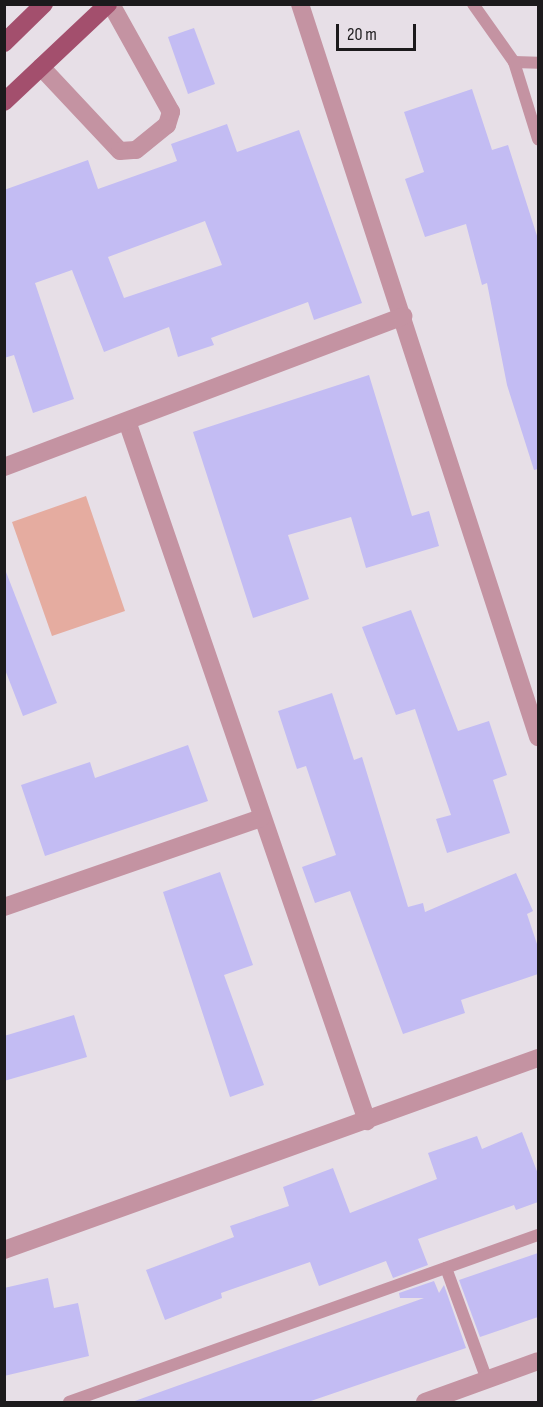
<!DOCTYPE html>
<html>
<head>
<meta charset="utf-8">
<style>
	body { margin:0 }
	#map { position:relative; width:543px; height:1407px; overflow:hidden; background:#e7dfe7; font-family:"Sofia Sans Condensed",sans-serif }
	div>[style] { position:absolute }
	.green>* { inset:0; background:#e5aca0 }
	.building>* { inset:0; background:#c3bcf3 }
	.lane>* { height:12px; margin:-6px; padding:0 6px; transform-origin:6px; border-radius:6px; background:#c493a2 }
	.street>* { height:18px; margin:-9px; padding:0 9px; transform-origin:9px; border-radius:9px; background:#c493a2 }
	.primary>* { height:18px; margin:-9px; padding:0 9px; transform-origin:9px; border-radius:9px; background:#a34f6d }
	span { translate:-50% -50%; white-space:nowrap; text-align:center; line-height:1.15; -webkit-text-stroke:6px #e7dfe7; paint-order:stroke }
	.frame { position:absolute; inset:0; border:6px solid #1c1a1c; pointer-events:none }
	.scale { position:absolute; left:336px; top:24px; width:80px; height:27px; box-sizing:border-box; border:3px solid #1c1a1c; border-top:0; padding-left:8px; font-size:18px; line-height:21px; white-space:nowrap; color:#1c1a1c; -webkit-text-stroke:4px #e7dfe7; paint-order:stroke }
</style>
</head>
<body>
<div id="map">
	<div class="green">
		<div style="clip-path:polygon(86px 496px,125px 611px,52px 636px,12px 522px)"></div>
	</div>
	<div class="building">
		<div style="clip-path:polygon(194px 28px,215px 84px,188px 94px,168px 37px)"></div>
		<div style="clip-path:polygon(472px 89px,492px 150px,508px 145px,538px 239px,538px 469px,534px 470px,507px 385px,487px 283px,482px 285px,466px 224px,425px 237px,405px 179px,424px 172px,404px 112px)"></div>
		<div style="clip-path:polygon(evenodd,227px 124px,237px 152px,299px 130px,362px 303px,314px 320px,308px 302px,211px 338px,214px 345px,178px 357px,169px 327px,104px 352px,72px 270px,35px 283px,74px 399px,33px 413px,14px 355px,4px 358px,4px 190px,88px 160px,98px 189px,177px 161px,171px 144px,227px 124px,205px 221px,222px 265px,124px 298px,108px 257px,205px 221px)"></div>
		<div style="clip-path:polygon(369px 375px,412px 516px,429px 511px,439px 546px,366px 568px,351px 517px,288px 535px,309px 599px,253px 618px,193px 432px)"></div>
		<div style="clip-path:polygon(6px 572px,57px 703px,23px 716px,4px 667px)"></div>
		<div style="clip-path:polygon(411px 610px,458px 731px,489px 721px,507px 775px,493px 780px,510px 833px,447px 853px,436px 819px,451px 815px,415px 709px,396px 715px,362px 627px)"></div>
		<div style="clip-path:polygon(332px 693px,354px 760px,362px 757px,408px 907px,423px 903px,425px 912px,516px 873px,533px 911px,527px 914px,538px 947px,538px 974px,461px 1000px,465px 1013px,403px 1034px,350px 891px,315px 903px,302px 867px,336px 855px,306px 766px,297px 769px,278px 711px)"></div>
		<div style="clip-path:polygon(188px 745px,208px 801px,45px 856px,21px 785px,90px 762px,95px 778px)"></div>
		<div style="clip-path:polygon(220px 872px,253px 965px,224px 975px,264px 1085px,230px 1097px,163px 892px)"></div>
		<div style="clip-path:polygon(74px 1015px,87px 1057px,4px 1081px,4px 1036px)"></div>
		<div style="clip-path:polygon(522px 1132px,538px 1174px,538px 1202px,516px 1210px,514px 1205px,418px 1239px,428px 1265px,393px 1278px,386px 1261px,319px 1286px,310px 1262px,221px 1293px,222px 1298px,165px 1320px,146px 1270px,234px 1237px,230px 1226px,289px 1206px,283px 1187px,333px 1168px,350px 1213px,437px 1179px,428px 1153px,477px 1136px,482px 1149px)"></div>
		<div style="clip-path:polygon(538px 1253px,538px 1317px,480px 1337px,459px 1280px)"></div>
		<div style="clip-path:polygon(48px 1278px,54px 1308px,78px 1303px,89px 1356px,4px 1376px,4px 1288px)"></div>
		<div style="clip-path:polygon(434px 1281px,439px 1293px,444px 1285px,466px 1348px,308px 1402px,132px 1402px,424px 1298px,400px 1298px,399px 1293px)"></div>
	</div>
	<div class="lane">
		<div style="left:473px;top:4px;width:71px;rotate:54.7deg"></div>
		<div style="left:514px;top:62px;width:24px;rotate:2deg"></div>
		<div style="left:514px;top:62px;width:81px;rotate:72.7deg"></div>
		<div style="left:446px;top:1268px;width:119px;rotate:69.9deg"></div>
		<div style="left:69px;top:1402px;width:498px;rotate:-19.6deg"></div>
	</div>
	<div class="street">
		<div style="left:300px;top:4px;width:771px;rotate:72.01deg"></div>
		<div style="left:41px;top:67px;width:115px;rotate:46.8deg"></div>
		<div style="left:120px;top:151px;width:16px;rotate:-4deg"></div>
		<div style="left:136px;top:150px;width:40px;rotate:-39deg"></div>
		<div style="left:167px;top:125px;width:14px;rotate:-73deg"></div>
		<div style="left:171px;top:112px;width:124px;rotate:-119.1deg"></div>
		<div style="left:128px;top:424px;width:737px;rotate:71.07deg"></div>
		<div style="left:4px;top:467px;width:427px;rotate:-20.7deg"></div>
		<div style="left:4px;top:907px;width:272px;rotate:-19.1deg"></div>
		<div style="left:4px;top:1250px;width:567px;rotate:-19.78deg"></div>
		<div style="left:425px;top:1402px;width:120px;rotate:-19.9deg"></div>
	</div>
	<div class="primary">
		<div style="left:4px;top:43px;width:56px;rotate:-44.3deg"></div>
		<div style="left:4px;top:102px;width:143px;rotate:-43.3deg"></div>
	</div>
	<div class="frame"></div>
	<div class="scale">20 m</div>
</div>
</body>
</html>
